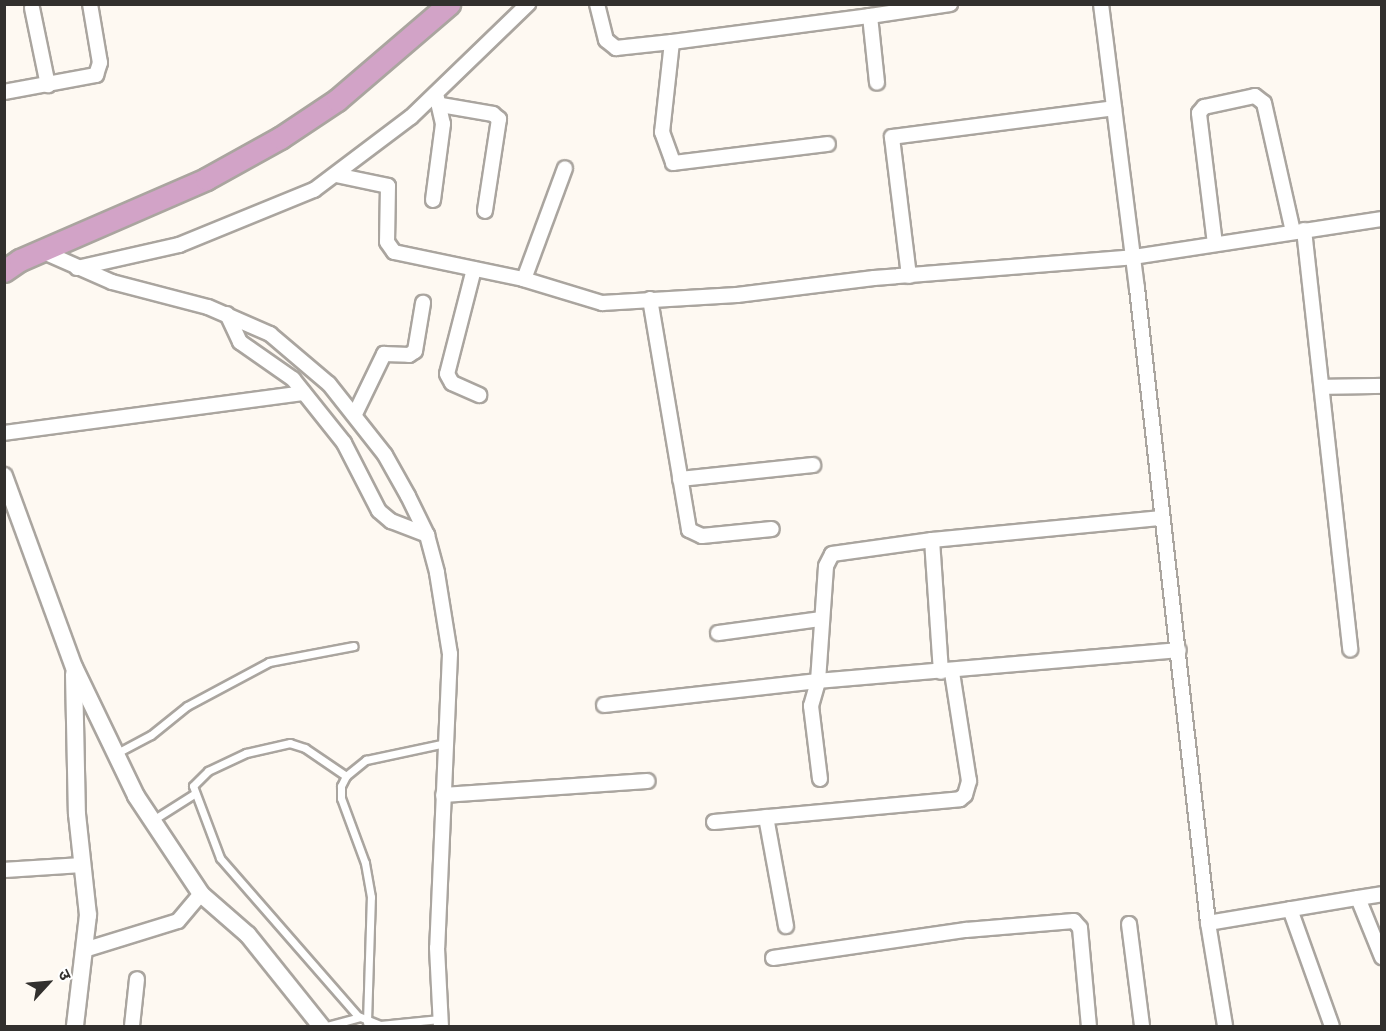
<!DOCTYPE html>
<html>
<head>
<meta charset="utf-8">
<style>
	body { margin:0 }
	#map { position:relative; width:1386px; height:1031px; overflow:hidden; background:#fef9f2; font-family:"Crimson Pro","Noto Sans Devanagari",serif }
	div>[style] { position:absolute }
	.roads { filter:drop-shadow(2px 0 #aaa59f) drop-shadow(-2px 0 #aaa59f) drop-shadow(0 2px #aaa59f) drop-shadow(0 -2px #aaa59f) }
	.service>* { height:7px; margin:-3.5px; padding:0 3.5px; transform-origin:3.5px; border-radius:3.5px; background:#fff }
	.minor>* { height:14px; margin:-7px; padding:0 7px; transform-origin:7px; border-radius:7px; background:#fff }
	.tertiary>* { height:16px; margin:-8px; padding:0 8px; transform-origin:8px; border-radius:8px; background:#fff }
	.trunk>* { height:21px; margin:-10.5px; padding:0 10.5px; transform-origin:10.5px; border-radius:10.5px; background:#d2a3c7 }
	span { translate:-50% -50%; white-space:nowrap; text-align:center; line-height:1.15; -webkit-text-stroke:5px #fff; paint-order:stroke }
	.frame { position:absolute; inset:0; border:6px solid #32302e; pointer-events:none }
	.north { position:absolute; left:18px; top:953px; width:60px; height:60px; -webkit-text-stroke:4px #fff; paint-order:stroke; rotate:64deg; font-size:16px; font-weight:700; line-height:24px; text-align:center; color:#32302e }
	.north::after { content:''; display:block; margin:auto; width:21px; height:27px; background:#32302e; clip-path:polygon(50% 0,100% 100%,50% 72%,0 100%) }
</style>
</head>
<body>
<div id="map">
	<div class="roads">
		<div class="service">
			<div style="left:117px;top:753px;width:38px;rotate:-28deg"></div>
			<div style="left:151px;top:735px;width:46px;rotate:-38.9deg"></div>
			<div style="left:187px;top:706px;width:93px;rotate:-28.2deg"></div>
			<div style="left:269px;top:662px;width:86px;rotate:-10.7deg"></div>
			<div style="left:346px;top:776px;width:50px;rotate:-145.7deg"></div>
			<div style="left:305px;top:748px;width:16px;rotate:-162deg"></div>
			<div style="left:290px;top:743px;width:45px;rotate:167.2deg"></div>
			<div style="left:246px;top:753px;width:42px;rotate:154.7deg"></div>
			<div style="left:208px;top:771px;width:21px;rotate:135deg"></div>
			<div style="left:193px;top:786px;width:77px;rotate:69.4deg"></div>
			<div style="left:220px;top:858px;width:210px;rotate:48.9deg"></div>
			<div style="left:358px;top:1016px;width:24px;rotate:22deg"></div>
			<div style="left:380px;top:1025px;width:60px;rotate:-5.7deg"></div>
			<div style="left:153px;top:820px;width:49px;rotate:-32.4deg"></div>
			<div style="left:367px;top:1022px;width:125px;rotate:-88.2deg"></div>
			<div style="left:371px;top:897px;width:35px;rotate:-100deg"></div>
			<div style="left:365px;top:863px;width:69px;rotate:-110.3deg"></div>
			<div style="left:341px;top:798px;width:12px;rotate:-90deg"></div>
			<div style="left:341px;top:786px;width:11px;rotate:-63deg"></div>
			<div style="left:346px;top:776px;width:26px;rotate:-39deg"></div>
			<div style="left:366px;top:760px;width:82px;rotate:-12deg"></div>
			<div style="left:327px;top:1026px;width:34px;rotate:-15deg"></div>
		</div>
		<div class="minor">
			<div style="left:597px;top:4px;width:37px;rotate:76deg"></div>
			<div style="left:606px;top:40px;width:13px;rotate:39deg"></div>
			<div style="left:616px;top:48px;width:56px;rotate:-6.1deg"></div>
			<div style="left:672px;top:42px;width:91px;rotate:96.3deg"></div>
			<div style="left:662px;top:132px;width:33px;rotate:70deg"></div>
			<div style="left:673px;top:163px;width:156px;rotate:-7deg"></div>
			<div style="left:1101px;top:4px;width:286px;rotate:82.8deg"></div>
			<div style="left:1137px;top:288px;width:639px;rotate:83.62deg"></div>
			<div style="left:1208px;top:923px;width:104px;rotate:80.6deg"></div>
			<div style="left:32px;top:8px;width:79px;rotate:78.3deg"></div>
			<div style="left:870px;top:16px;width:81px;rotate:-8.5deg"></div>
			<div style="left:672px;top:42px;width:200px;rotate:-7.5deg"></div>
			<div style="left:870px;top:16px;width:67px;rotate:84deg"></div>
			<div style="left:4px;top:92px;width:94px;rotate:-10.5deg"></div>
			<div style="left:96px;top:75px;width:13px;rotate:-72deg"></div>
			<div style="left:100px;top:63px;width:60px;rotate:-99.6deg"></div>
			<div style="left:441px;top:105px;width:53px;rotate:9.8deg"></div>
			<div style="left:493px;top:114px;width:8px;rotate:40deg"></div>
			<div style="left:499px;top:119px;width:93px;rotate:98.7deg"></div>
			<div style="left:336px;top:175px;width:53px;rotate:11.9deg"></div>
			<div style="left:388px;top:186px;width:56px;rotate:91deg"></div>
			<div style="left:387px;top:242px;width:12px;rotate:55deg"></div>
			<div style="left:394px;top:252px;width:132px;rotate:11.8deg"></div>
			<div style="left:523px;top:279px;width:83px;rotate:16.9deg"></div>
			<div style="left:602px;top:303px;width:135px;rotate:-3.4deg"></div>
			<div style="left:737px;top:295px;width:138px;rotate:-7.1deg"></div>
			<div style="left:874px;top:278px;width:260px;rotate:-4.6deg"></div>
			<div style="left:1133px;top:257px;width:252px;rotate:-8.7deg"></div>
			<div style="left:433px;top:200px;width:77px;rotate:-82.5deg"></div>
			<div style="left:443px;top:124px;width:27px;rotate:-103deg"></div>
			<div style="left:1304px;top:230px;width:422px;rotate:83.7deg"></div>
			<div style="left:1215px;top:244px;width:132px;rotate:-97deg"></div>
			<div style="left:1199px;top:113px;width:8px;rotate:-50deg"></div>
			<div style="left:1204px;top:107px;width:52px;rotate:-12.2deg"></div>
			<div style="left:1255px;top:96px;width:11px;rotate:38deg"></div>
			<div style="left:1264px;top:103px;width:132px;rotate:77.3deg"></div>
			<div style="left:44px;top:252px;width:74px;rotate:23.8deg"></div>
			<div style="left:112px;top:282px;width:99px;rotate:14.6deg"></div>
			<div style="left:208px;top:307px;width:68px;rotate:23.5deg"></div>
			<div style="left:270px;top:334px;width:77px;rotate:40.3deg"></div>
			<div style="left:329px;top:384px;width:90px;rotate:51.7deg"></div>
			<div style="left:385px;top:455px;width:47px;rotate:60.7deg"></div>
			<div style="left:408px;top:496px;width:43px;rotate:64deg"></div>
			<div style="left:427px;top:535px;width:39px;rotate:75deg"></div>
			<div style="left:437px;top:573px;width:82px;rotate:80.9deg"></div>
			<div style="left:450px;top:654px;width:294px;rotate:92.5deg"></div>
			<div style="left:437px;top:948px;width:78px;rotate:87.1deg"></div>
			<div style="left:77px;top:268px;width:105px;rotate:-12.7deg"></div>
			<div style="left:179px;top:245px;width:146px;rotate:-22.2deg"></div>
			<div style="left:314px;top:190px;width:121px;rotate:-37deg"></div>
			<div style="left:411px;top:117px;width:163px;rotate:-44deg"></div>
			<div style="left:474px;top:269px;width:108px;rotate:104.4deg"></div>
			<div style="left:447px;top:374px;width:10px;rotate:61deg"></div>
			<div style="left:452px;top:383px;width:30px;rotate:24deg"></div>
			<div style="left:909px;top:276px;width:140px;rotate:-97deg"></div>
			<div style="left:892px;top:137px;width:224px;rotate:-7.4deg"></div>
			<div style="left:524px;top:279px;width:118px;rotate:-69.7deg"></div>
			<div style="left:650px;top:299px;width:234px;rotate:80.4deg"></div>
			<div style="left:689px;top:530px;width:14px;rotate:25deg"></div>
			<div style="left:702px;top:536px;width:70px;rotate:-5.7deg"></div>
			<div style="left:227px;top:314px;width:31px;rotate:65deg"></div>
			<div style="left:240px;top:342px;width:65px;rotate:34.9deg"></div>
			<div style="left:293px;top:379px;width:82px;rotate:51.4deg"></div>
			<div style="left:344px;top:443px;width:76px;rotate:62.8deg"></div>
			<div style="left:379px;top:511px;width:16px;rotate:40deg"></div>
			<div style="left:391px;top:521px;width:39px;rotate:21deg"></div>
			<div style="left:1322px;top:387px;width:60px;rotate:-1deg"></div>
			<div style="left:355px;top:414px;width:67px;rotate:-64.2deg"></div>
			<div style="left:384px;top:354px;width:25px;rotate:2deg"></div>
			<div style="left:409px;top:355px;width:7px;rotate:-34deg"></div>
			<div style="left:415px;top:351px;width:49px;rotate:-80.5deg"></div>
			<div style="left:4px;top:433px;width:302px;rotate:-7.6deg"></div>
			<div style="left:680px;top:479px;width:134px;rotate:-6deg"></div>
			<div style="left:932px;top:540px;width:132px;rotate:86.1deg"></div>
			<div style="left:718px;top:633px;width:103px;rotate:-7.8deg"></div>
			<div style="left:604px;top:705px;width:215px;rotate:-6.4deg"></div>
			<div style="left:818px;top:681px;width:362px;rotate:-4.9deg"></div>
			<div style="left:820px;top:779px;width:74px;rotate:-97deg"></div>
			<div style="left:811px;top:706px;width:26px;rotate:-74deg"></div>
			<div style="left:818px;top:681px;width:115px;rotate:-86deg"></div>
			<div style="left:826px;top:566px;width:13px;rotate:-63deg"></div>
			<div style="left:832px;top:554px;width:101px;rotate:-8deg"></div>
			<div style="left:932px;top:540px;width:231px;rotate:-5.5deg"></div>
			<div style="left:443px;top:795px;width:205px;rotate:-3.9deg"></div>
			<div style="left:766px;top:817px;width:111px;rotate:79.6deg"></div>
			<div style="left:714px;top:822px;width:247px;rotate:-5.3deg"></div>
			<div style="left:960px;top:799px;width:6px;rotate:-39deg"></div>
			<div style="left:965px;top:795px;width:15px;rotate:-74deg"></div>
			<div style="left:969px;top:781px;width:110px;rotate:-98.9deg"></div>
			<div style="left:4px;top:870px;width:79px;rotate:-3.6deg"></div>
			<div style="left:1358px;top:898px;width:24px;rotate:-9deg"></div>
			<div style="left:1290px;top:909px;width:124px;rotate:70.3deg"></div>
			<div style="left:1208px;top:923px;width:152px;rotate:-9.5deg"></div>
			<div style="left:1358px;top:898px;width:64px;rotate:67.9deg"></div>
			<div style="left:1129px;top:924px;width:103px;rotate:82.7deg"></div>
			<div style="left:84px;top:950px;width:98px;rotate:-17.1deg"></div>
			<div style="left:178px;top:921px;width:35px;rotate:-50deg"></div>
			<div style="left:773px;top:958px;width:195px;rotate:-8.3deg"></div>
			<div style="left:966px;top:930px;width:108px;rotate:-4.8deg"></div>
			<div style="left:1074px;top:921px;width:9px;rotate:49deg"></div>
			<div style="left:1080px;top:928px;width:98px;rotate:84.8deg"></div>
			<div style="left:132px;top:1026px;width:47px;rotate:-83.9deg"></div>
		</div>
		<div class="tertiary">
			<div style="left:4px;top:476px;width:203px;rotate:69.9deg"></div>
			<div style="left:74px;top:667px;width:143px;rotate:64.3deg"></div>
			<div style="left:136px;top:796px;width:118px;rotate:56.4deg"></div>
			<div style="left:201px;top:894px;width:62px;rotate:41.1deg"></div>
			<div style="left:248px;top:935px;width:117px;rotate:51.3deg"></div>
			<div style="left:74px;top:674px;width:140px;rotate:88.8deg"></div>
			<div style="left:77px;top:814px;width:102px;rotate:83.8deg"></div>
			<div style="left:88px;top:915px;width:112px;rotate:96.7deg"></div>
		</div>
		<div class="trunk">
			<div style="left:4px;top:271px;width:19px;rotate:-35deg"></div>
			<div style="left:20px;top:260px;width:203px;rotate:-23.5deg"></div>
			<div style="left:206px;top:179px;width:85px;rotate:-29deg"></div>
			<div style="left:280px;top:138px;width:69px;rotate:-33.7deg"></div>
			<div style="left:337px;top:100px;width:148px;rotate:-40.6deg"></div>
		</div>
	</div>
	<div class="frame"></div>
	<div class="north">उ</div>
</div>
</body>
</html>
